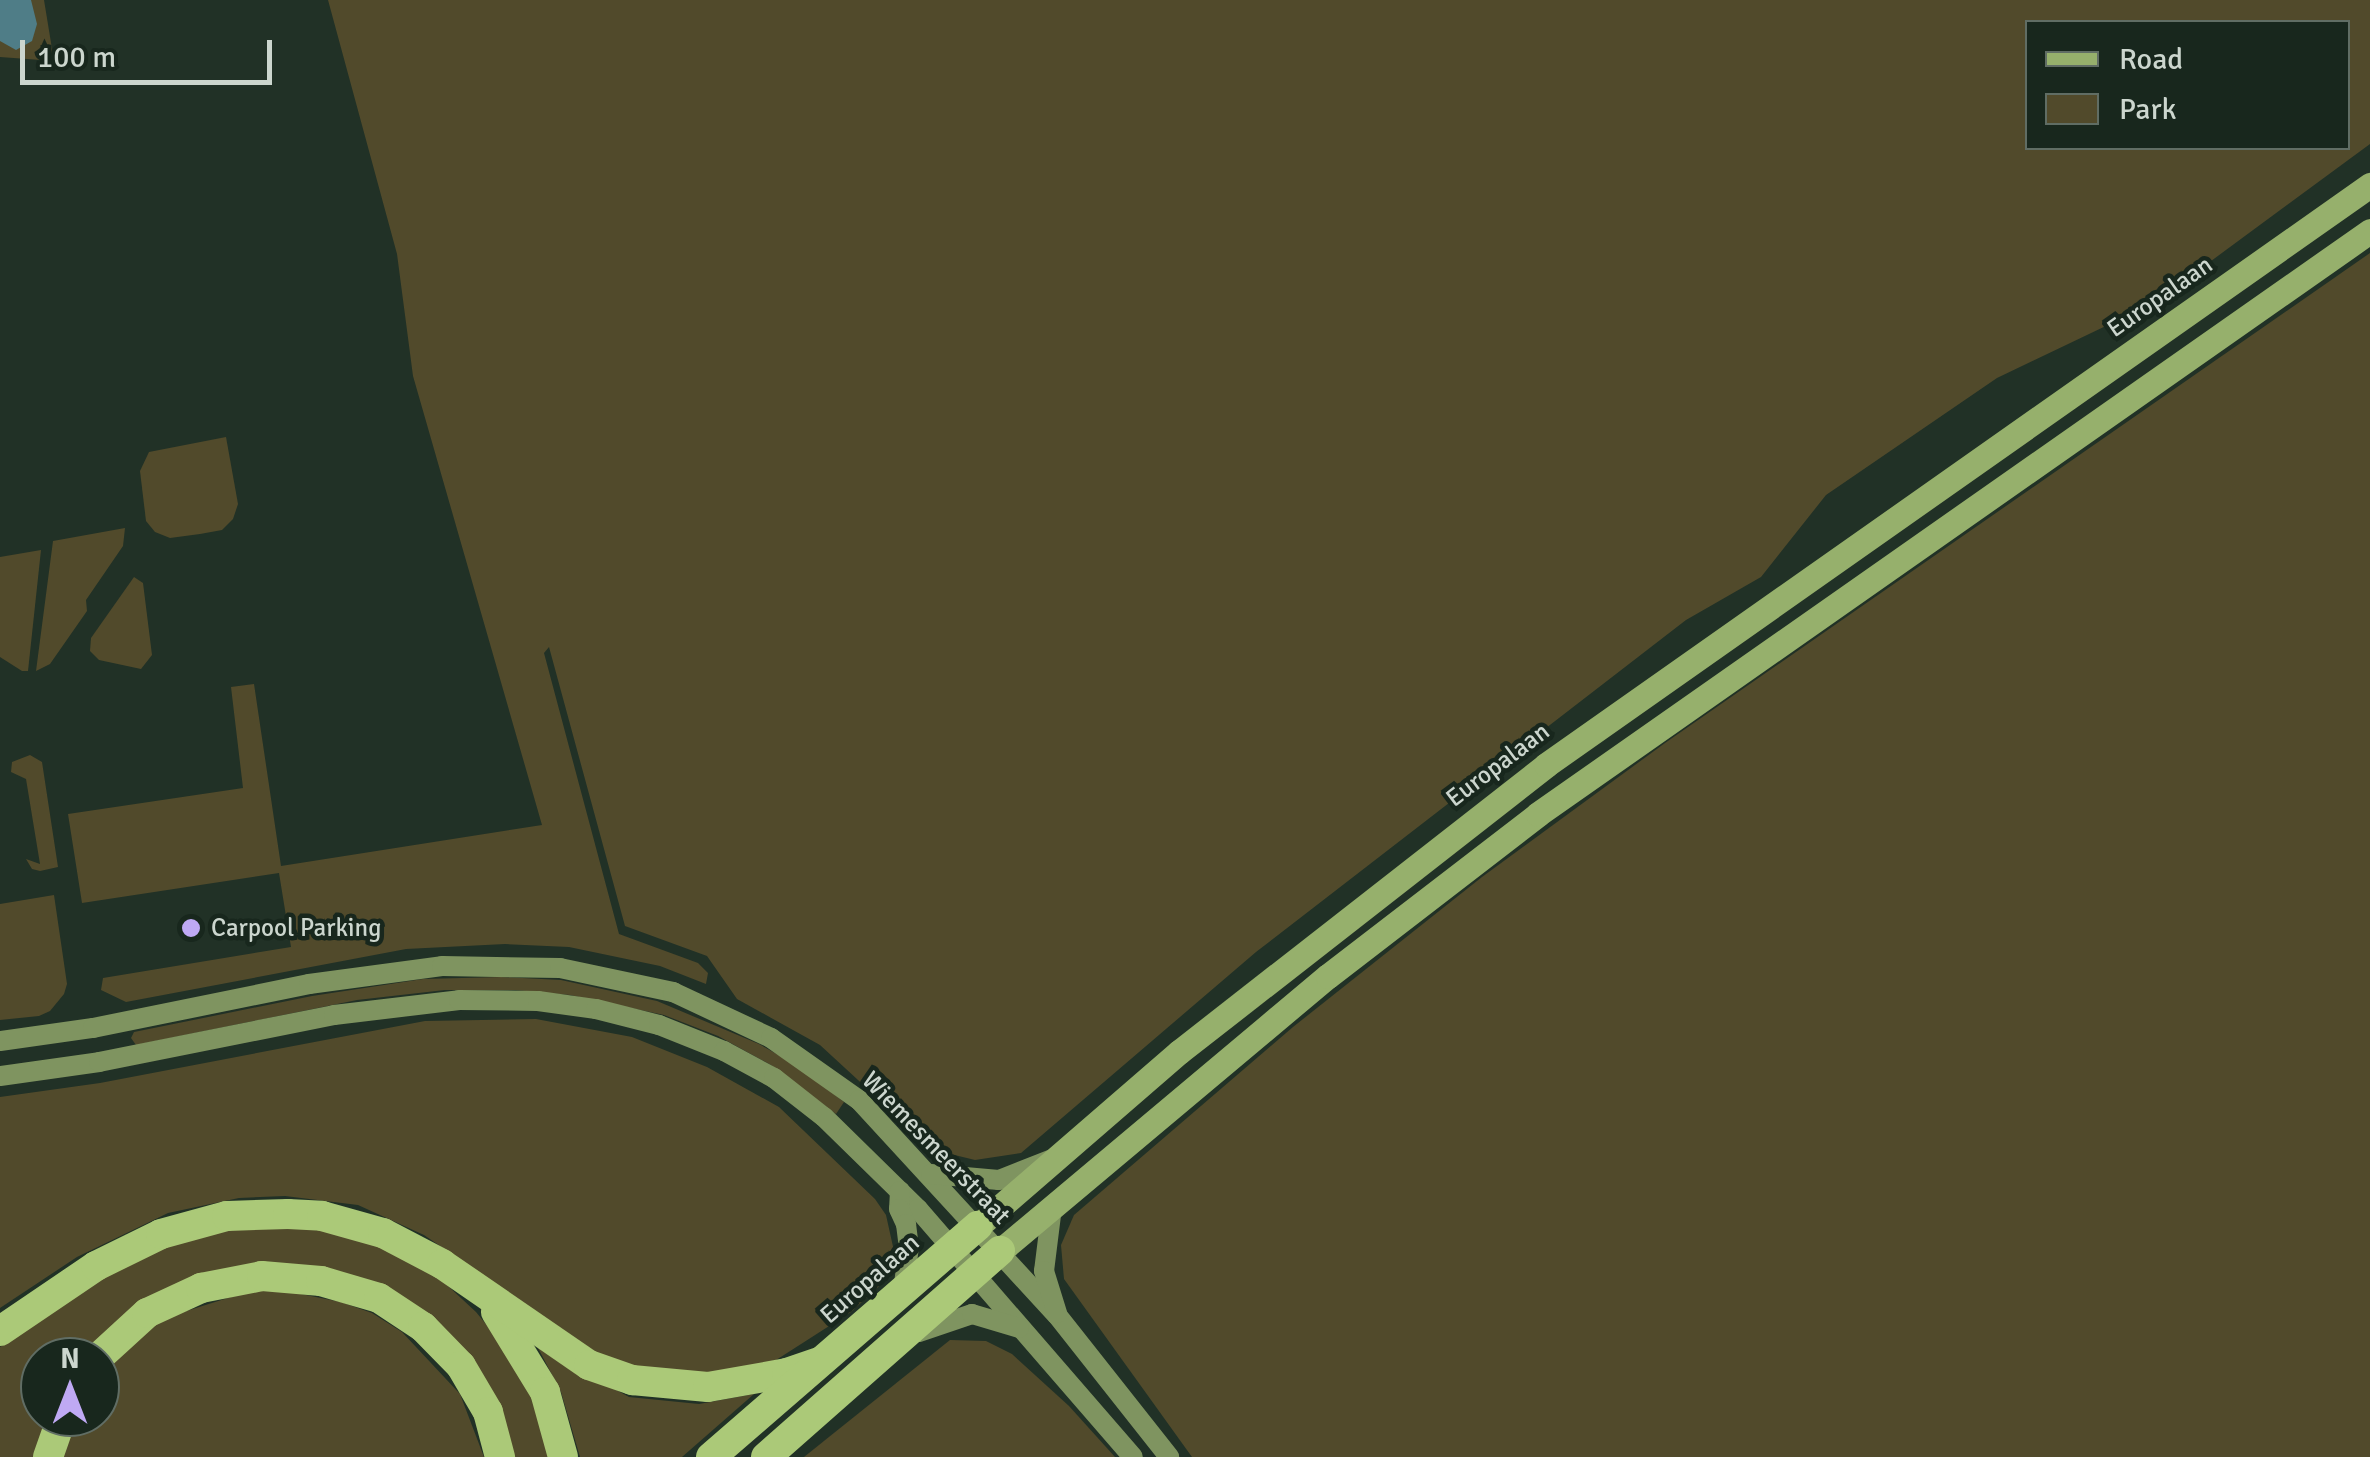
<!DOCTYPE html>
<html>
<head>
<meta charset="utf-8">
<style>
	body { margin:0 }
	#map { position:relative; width:2370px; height:1457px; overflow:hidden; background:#213126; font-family:Signika,sans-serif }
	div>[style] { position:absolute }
	.green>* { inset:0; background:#514a2b }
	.water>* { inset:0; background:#4f7d87 }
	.secondary>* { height:20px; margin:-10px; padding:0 10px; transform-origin:10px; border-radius:10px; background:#7f9460 }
	.primary>* { height:25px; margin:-12.5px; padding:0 12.5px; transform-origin:12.5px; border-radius:12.5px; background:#96b06c }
	.highway>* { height:30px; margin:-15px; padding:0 15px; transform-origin:15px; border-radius:15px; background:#abc978 }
	.dots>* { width:28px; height:28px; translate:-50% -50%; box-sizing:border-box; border:5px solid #18271d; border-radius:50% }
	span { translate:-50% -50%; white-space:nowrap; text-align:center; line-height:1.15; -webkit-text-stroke:9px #18271d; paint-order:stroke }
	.street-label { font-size:25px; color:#ccd6ce }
	.poi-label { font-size:25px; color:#ccd6ce }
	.left { translate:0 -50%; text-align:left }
	.legend { position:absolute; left:2025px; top:20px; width:325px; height:130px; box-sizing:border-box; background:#18271d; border:2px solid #606d64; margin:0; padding:12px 18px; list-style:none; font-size:30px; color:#ccd6ce }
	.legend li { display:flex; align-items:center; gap:20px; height:50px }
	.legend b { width:50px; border:2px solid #606d64 }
	.north { position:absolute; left:20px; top:1337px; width:100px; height:100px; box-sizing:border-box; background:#18271d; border:2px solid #606d64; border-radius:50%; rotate:0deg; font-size:28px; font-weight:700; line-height:40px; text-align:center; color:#ccd6ce }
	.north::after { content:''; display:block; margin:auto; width:35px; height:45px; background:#bfa9f4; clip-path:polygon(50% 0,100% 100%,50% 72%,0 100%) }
	.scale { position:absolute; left:20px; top:40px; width:252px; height:45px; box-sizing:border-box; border:5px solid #ccd6ce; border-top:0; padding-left:12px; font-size:30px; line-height:35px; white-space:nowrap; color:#ccd6ce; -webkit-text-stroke:8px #18271d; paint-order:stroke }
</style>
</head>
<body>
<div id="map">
	<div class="green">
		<div style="clip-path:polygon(0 0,44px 0,54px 61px,0 57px)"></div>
		<div style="clip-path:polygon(evenodd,328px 0,2370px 0,2370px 144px,2154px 303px,1997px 378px,1826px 495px,1761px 577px,1686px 620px,1256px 952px,1021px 1153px,975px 1160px,934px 1150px,820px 1045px,737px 999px,707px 956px,625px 926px,549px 647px,544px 653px,619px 934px,698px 963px,708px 973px,706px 984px,660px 966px,569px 947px,505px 944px,406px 949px,126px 1002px,101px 990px,103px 978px,291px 947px,279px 873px,82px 903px,68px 814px,243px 788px,231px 687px,254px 684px,281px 866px,542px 825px,413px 376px,397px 254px,328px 0,2028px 22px,2348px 22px,2348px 148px,2028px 148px,2028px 22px)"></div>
		<div style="clip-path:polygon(2370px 253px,2370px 1457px,1192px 1457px,1064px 1279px,1061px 1245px,1074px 1215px,1293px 1027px,1482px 877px,1665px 743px)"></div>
		<div style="clip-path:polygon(226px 437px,238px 504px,233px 519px,222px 530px,200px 534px,170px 538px,155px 532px,146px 521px,140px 471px,149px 452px)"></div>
		<div style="clip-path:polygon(125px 528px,123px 546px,86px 600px,87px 611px,50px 664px,36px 671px,53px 541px)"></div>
		<div style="clip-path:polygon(41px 550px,28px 671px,22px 671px,0 657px,0 557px)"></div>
		<div style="clip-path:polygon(134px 577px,143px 583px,152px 655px,141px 669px,99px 660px,90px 651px,91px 638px)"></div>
		<div style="clip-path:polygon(30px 755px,42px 762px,58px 867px,40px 871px,32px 869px,26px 859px,40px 864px,26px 779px,11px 772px,12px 762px)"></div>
		<div style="clip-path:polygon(54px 895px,67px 984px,64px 994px,50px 1011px,39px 1016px,0 1020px,0 904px)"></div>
		<div style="clip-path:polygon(501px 977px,561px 980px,657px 1001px,759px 1044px,796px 1065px,844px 1102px,836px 1114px,771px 1065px,718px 1036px,664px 1015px,570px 995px,515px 990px,445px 990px,357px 1000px,136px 1045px,131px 1038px,134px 1032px,312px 996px,423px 979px)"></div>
		<div style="clip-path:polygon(536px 1019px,632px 1037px,707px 1067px,779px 1107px,875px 1199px,886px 1215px,894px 1251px,888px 1278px,851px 1312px,773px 1362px,695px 1376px,613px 1364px,424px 1235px,358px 1205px,285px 1196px,239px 1198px,168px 1213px,77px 1257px,0 1308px,0 1097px,100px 1083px,425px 1021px)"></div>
		<div style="clip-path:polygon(297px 1223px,392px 1249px,434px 1273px,476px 1312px,522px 1368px,556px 1457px,513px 1457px,439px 1327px,276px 1264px,85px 1357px,40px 1357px,40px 1417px,50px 1417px,40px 1457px,0 1457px,0 1347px,86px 1283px,125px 1261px,214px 1228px)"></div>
		<div style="clip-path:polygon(250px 1291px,286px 1291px,341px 1302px,372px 1313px,402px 1332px,460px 1394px,484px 1457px,59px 1457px,76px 1417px,100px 1417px,100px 1370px,161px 1319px)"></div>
		<div style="clip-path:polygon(950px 1340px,986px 1341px,1012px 1354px,1069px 1406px,1115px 1457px,804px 1457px)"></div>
		<div style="clip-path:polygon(537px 1346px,629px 1397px,699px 1404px,754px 1394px,682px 1457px,580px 1457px,561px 1392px)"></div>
	</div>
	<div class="water">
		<div style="clip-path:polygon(0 0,31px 0,37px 24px,32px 41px,16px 50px,0 41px)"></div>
	</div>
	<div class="secondary">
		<div style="left:0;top:1041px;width:94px;rotate:-8deg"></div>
		<div style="left:93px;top:1028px;width:220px;rotate:-11.5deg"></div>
		<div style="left:309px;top:984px;width:134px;rotate:-7.7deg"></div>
		<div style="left:442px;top:966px;width:118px;rotate:1deg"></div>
		<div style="left:560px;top:968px;width:116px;rotate:12deg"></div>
		<div style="left:673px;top:992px;width:108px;rotate:25.1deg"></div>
		<div style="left:771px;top:1038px;width:108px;rotate:35.2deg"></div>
		<div style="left:859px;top:1100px;width:292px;rotate:47.4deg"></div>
		<div style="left:1057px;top:1315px;width:181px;rotate:51.7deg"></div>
		<div style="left:0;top:1076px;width:100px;rotate:-8deg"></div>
		<div style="left:99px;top:1062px;width:240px;rotate:-11.3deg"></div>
		<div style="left:334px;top:1015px;width:126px;rotate:-6.8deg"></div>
		<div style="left:459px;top:1000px;width:79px;rotate:0.7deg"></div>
		<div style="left:538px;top:1001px;width:59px;rotate:7.9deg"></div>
		<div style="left:596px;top:1009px;width:65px;rotate:14.3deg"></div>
		<div style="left:659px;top:1025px;width:70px;rotate:21.8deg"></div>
		<div style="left:724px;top:1051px;width:57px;rotate:28.4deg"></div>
		<div style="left:774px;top:1078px;width:63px;rotate:38deg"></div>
		<div style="left:824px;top:1117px;width:132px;rotate:44.4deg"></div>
		<div style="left:918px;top:1209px;width:328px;rotate:49.1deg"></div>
		<div style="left:931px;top:1174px;width:68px;rotate:5deg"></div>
		<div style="left:999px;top:1180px;width:55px;rotate:-21.4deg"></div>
		<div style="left:900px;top:1191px;width:18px;rotate:93deg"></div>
		<div style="left:899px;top:1209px;width:17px;rotate:65deg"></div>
		<div style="left:906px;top:1224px;width:23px;rotate:83deg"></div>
		<div style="left:909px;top:1247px;width:44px;rotate:97.8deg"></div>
		<div style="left:1052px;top:1207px;width:64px;rotate:97.1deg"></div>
		<div style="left:1044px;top:1271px;width:44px;rotate:72.8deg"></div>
		<div style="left:919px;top:1332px;width:56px;rotate:-18.8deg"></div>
		<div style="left:972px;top:1314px;width:49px;rotate:16.6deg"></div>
	</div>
	<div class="primary">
		<div style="left:978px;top:1226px;width:266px;rotate:-40.9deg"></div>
		<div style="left:1179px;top:1052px;width:466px;rotate:-38deg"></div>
		<div style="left:1546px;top:765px;width:1008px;rotate:-35.14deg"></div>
		<div style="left:1000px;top:1251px;width:428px;rotate:-40deg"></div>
		<div style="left:1328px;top:976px;width:265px;rotate:-37.6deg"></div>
		<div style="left:1538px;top:814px;width:1016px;rotate:-35.02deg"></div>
	</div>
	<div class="highway">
		<div style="left:496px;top:1312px;width:94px;rotate:58.5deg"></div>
		<div style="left:545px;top:1392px;width:67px;rotate:74.5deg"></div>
		<div style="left:0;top:1331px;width:116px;rotate:-34.1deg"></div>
		<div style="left:96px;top:1266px;width:72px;rotate:-26.2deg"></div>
		<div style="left:161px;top:1234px;width:68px;rotate:-15.3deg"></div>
		<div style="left:227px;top:1216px;width:61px;rotate:-1.9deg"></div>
		<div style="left:288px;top:1214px;width:34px;rotate:3deg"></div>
		<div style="left:322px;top:1216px;width:63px;rotate:15.6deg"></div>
		<div style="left:383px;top:1233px;width:67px;rotate:27.7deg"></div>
		<div style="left:442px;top:1264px;width:178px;rotate:34.5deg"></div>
		<div style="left:589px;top:1365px;width:46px;rotate:19.2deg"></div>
		<div style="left:632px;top:1380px;width:76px;rotate:5.3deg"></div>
		<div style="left:708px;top:1387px;width:80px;rotate:-10deg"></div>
		<div style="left:787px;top:1373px;width:34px;rotate:-19deg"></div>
		<div style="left:99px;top:1357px;width:65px;rotate:-42.5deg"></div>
		<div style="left:147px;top:1313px;width:60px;rotate:-24.8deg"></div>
		<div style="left:201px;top:1288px;width:62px;rotate:-11.1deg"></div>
		<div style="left:262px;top:1276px;width:59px;rotate:4.8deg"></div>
		<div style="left:321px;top:1281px;width:60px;rotate:16.3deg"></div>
		<div style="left:379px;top:1298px;width:53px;rotate:33.4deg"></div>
		<div style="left:423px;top:1327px;width:54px;rotate:45.7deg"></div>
		<div style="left:461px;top:1366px;width:53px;rotate:59.6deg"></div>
		<div style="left:488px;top:1412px;width:47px;rotate:75.1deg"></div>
		<div style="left:48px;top:1457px;width:42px;rotate:-70.7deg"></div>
		<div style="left:711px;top:1457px;width:353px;rotate:-40.9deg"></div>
		<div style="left:766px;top:1457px;width:312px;rotate:-41.4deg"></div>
	</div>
	<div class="dots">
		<div style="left:191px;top:928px;background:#bfa9f4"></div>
	</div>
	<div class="street-label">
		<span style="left:2160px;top:297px;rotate:-35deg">Europalaan</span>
		<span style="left:1498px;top:765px;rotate:-37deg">Europalaan</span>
		<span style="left:936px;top:1148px;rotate:46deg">Wiemesmeerstraat</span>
		<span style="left:870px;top:1279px;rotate:-41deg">Europalaan</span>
	</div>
	<div class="poi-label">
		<span class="left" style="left:211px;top:928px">Carpool Parking</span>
	</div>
	<ul class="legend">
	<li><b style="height:12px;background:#96b06c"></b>Road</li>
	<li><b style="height:28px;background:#514a2b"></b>Park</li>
	</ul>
	<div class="north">N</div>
	<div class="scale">100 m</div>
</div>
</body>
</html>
